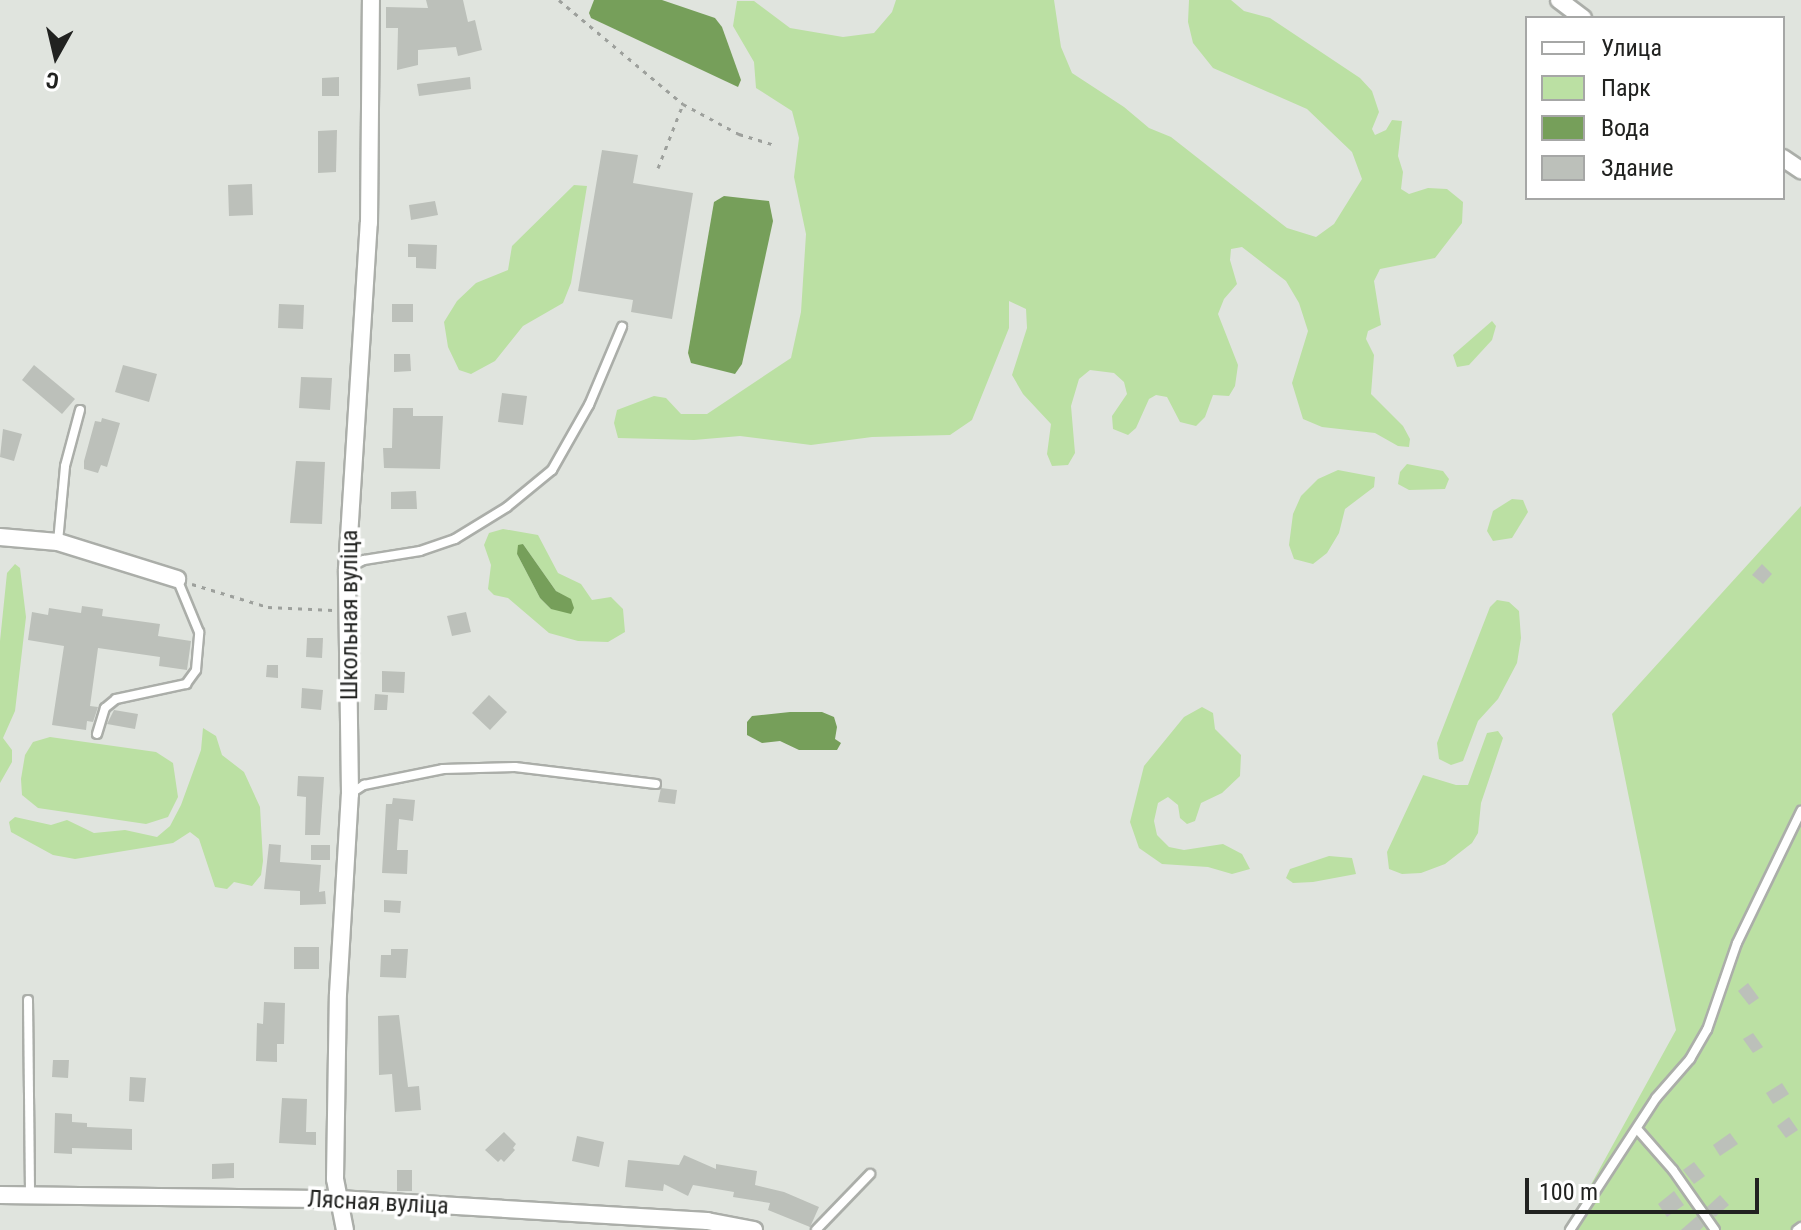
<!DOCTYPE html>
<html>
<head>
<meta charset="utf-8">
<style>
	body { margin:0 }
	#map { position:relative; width:1801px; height:1230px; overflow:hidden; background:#e0e4de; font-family:"Roboto Condensed",sans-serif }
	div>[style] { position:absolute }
	.green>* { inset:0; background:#bbe0a3 }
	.water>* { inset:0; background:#769f5a }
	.building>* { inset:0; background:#bcc0ba }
	.path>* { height:3px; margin-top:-1.5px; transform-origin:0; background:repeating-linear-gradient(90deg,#9da09c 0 4px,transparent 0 10px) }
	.roads { filter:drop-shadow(2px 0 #abaea9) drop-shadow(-2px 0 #abaea9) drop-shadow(0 2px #abaea9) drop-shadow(0 -2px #abaea9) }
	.lane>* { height:8px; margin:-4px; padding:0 4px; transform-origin:4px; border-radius:4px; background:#fff }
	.street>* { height:16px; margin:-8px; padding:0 8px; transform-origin:8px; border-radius:8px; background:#fff }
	span { translate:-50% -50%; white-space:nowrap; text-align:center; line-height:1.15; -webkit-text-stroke:7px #fff; paint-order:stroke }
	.street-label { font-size:24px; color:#212220 }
	.legend { position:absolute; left:1525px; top:16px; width:260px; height:184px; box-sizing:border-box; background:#fff; border:2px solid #a6a7a6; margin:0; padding:10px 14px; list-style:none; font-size:24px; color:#212220 }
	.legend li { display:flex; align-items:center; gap:16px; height:40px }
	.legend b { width:40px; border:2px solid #a6a7a6 }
	.north { position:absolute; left:16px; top:16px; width:80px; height:80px; -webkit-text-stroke:6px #fff; paint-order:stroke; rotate:188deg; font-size:22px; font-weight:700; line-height:32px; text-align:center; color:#212220 }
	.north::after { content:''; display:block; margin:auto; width:28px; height:36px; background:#212220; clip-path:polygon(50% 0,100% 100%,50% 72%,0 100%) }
	.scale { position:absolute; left:1525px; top:1178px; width:234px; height:36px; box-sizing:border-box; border:4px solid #212220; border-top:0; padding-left:10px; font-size:24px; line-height:28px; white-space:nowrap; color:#212220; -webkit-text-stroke:6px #fff; paint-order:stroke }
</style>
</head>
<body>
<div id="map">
	<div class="green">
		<div style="clip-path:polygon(896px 0,1054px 0,1061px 47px,1072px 73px,1124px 107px,1149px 128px,1171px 137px,1287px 228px,1316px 237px,1334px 224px,1362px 179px,1352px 152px,1307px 109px,1213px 68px,1193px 43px,1188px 22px,1189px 0,1231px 0,1244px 11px,1270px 18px,1360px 78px,1372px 91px,1379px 112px,1372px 129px,1375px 135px,1386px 130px,1392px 120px,1402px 121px,1398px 156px,1403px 172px,1401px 189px,1409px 194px,1428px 188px,1447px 189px,1463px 202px,1462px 223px,1435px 258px,1380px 269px,1374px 281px,1381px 325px,1368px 331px,1366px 339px,1374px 355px,1371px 394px,1403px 426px,1410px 439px,1409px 447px,1398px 446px,1375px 433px,1322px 427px,1303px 419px,1292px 383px,1308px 331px,1299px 303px,1286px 281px,1242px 247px,1231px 249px,1230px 260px,1237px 284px,1224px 299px,1218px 314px,1238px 365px,1235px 386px,1229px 396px,1213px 395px,1205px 417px,1196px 426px,1180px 422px,1167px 397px,1156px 395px,1149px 399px,1136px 428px,1128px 435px,1113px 429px,1112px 416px,1127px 394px,1124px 382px,1114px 373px,1090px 370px,1079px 379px,1071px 406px,1075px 453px,1068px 465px,1052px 466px,1047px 454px,1051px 424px,1023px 394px,1012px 375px,1027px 328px,1026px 309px,1009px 301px,1009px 328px,972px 420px,950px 435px,872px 437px,811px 445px,740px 436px,694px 440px,618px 438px,614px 423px,617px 410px,654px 396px,666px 398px,681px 414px,707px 414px,791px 358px,801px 312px,806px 234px,794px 177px,799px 138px,792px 111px,756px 88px,754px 62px,733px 26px,737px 1px,754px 1px,790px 28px,843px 37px,874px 33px,892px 12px)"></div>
		<div style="clip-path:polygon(574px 185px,587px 186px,571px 283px,563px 303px,523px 326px,495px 361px,471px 374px,459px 370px,448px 347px,444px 322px,457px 301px,476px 283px,508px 270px,512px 246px)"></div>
		<div style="clip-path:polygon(1492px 321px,1496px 326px,1492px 340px,1469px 365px,1457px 367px,1453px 355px)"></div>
		<div style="clip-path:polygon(1407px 464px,1443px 471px,1449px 479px,1445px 489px,1409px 490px,1398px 484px,1400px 472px)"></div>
		<div style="clip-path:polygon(1338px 470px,1375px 477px,1374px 487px,1345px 509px,1339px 533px,1327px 553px,1313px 564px,1294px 559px,1289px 545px,1293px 514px,1301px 496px,1318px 479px)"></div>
		<div style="clip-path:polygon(1512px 499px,1523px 500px,1528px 512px,1512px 538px,1493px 541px,1487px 531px,1493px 511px)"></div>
		<div style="clip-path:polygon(1801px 506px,1801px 1230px,1566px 1230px,1676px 1030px,1612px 714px)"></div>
		<div style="clip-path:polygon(evenodd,503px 529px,538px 535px,558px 573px,581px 584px,592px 600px,611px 597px,623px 609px,625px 632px,608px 642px,578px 641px,549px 633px,508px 598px,494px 595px,488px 589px,491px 565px,484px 545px,489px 533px,503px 529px,523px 544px,556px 591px,571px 600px,551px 609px,540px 598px,517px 554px,523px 544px)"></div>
		<div style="clip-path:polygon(15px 564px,20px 568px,26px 617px,15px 711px,3px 738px,12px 750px,12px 762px,0 783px,0 641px,7px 573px)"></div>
		<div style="clip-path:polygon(1497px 600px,1509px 602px,1519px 611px,1521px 638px,1517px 663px,1498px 699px,1478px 721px,1463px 761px,1451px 765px,1439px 759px,1437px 743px,1490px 607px)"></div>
		<div style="clip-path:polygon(1202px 707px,1213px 713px,1215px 729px,1241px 755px,1240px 776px,1222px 793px,1201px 803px,1195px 821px,1187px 824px,1180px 818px,1178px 805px,1168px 797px,1158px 803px,1154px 821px,1157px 835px,1169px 847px,1184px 850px,1223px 844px,1242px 854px,1250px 869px,1232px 874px,1208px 867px,1162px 864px,1139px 848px,1130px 822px,1144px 766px,1184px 717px)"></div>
		<div style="clip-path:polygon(203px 728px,216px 736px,222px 755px,244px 772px,260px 807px,263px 861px,261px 875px,252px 886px,234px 882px,227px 889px,215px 887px,199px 839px,190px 832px,173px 843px,75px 859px,53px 855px,11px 832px,9px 822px,15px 817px,51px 825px,67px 820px,94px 833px,125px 830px,157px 837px,170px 826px,181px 805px,201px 750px)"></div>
		<div style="clip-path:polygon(1498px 731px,1503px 738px,1481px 803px,1478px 833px,1472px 843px,1445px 864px,1421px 873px,1402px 874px,1389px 869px,1387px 852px,1423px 775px,1456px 785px,1468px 785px,1487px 733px)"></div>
		<div style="clip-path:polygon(50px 737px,156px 752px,173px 763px,178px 797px,168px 817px,146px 824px,38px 808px,22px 795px,21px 779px,25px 755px,33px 742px)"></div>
		<div style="clip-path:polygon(1329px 856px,1352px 858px,1356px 874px,1313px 882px,1293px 883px,1286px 878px,1290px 869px)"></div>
	</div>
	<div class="water">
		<div style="clip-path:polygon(594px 0,662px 0,715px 18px,722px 27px,741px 80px,738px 87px,591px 18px,589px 13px)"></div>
		<div style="clip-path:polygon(724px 196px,769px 201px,773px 221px,742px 364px,735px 374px,691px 363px,688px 353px,714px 202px)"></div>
		<div style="clip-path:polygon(523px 544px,556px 591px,571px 599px,574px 608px,571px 614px,551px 609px,540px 598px,517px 554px,518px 545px)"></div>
		<div style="clip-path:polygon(790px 712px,822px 712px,834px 717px,837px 727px,835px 739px,841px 743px,837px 750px,799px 750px,780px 741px,762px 743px,747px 735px,747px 722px,752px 716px)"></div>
	</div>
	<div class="building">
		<div style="clip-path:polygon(426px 0,463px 0,468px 22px,475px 20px,482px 50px,458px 56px,456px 47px,418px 50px,418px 65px,397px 70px,398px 28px,386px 28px,386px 7px,428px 8px)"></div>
		<div style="clip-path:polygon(339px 77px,339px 96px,322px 96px,322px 78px)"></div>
		<div style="clip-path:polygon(470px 77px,471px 89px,419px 96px,417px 84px)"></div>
		<div style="clip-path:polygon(337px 130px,336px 172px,318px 173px,318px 131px)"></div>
		<div style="clip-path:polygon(602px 150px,638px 155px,633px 183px,693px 193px,672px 319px,631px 312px,633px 300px,578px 291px)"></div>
		<div style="clip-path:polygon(252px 184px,253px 215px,229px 216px,228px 185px)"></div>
		<div style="clip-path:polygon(435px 201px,438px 215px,411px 220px,409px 205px)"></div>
		<div style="clip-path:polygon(408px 244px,437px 245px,436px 269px,416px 268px,416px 257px,408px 257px)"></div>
		<div style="clip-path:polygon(279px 304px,304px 305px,303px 329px,278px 328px)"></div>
		<div style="clip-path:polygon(392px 304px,413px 304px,413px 322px,392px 322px)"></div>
		<div style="clip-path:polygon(394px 354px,410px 354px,411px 371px,394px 372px)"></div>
		<div style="clip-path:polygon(34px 365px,75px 399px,62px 414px,22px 380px)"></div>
		<div style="clip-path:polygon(123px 365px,157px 374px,149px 402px,115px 392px)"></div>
		<div style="clip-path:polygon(301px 377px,332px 378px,330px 410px,299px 408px)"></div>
		<div style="clip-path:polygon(502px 393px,527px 396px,523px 425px,498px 422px)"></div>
		<div style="clip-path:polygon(393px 408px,413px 408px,413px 416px,443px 416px,440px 469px,384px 468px,383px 448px,392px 448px)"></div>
		<div style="clip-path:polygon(102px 418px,120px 423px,107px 467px,101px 465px,98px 473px,84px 469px,84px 461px,95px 421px,101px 422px)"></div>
		<div style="clip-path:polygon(3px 429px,22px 434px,14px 461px,0 457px)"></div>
		<div style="clip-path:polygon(296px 461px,325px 462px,322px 524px,290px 523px)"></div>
		<div style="clip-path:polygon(416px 491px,417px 509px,391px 509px,391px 492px)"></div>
		<div style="clip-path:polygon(1762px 564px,1772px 574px,1763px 584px,1752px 575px)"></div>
		<div style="clip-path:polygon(82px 606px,103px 609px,102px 616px,160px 624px,158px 636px,191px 641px,187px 670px,159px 666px,160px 657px,98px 648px,90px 706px,98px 707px,93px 722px,87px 721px,86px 730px,52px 725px,64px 646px,28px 640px,32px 612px,48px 615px,49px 608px,81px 613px)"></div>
		<div style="clip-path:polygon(466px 612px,471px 632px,452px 636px,447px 616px)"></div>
		<div style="clip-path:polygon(307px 638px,323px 638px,322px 658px,306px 657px)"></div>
		<div style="clip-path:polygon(267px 665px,278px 665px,278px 678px,266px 677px)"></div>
		<div style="clip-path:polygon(382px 671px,405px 672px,404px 693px,382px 692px)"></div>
		<div style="clip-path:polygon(302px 688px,323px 690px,321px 710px,301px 708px)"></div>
		<div style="clip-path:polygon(375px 694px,388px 695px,387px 710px,374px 710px)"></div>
		<div style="clip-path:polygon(489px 695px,507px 712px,490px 730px,472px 713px)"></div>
		<div style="clip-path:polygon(114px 710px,138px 714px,135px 729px,107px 724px)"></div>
		<div style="clip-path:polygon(298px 776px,324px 777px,320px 835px,305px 835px,306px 797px,297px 796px)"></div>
		<div style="clip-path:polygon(661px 788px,677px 790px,675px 804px,658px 802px)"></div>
		<div style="clip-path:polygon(393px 798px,415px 800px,413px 821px,399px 819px,397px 850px,408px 850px,407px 874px,382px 873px,386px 804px,392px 804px)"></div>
		<div style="clip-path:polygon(269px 844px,281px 845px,280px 862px,321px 865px,319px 892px,325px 891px,326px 904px,300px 905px,300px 891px,264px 889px)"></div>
		<div style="clip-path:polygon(311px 845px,330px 845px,330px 860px,311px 860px)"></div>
		<div style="clip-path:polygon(384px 900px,401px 901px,400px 913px,384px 912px)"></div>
		<div style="clip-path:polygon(294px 947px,319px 947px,319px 969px,294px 969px)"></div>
		<div style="clip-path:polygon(391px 949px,408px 949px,406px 978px,380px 977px,381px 955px,391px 955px)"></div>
		<div style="clip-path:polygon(1748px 983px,1759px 998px,1749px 1005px,1738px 991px)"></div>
		<div style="clip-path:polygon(264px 1002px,285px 1003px,284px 1044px,277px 1044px,277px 1062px,256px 1061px,257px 1023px,263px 1024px)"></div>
		<div style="clip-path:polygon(399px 1015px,408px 1087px,419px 1086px,421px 1110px,395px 1112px,392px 1074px,379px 1075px,378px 1016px)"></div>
		<div style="clip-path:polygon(1753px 1033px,1763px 1047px,1753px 1053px,1743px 1039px)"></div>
		<div style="clip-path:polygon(53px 1060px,69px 1060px,68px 1078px,52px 1077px)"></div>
		<div style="clip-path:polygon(130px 1077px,146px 1078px,144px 1102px,129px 1101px)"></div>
		<div style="clip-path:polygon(1782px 1083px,1789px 1094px,1773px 1104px,1766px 1093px)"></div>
		<div style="clip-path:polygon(282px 1098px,307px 1099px,306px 1132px,316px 1132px,316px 1145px,279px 1143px)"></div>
		<div style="clip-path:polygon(55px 1113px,72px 1114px,72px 1122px,87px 1123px,87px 1127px,132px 1129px,132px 1150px,72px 1148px,72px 1154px,54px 1153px)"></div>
		<div style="clip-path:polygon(1789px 1117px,1798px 1130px,1786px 1138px,1777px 1126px)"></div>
		<div style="clip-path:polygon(504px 1132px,516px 1144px,513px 1148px,515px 1150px,504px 1162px,501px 1159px,498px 1162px,485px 1150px)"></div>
		<div style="clip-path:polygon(1730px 1133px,1738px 1144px,1720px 1156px,1713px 1145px)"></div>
		<div style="clip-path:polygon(577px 1136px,604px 1142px,599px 1167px,572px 1161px)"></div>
		<div style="clip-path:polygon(684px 1155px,716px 1169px,716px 1164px,757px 1171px,755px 1185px,784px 1192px,819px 1207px,811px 1225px,810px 1227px,768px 1210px,770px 1203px,733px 1197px,734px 1192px,693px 1185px,688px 1196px,664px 1184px,663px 1191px,625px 1187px,628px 1160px,679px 1165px)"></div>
		<div style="clip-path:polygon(1694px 1162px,1705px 1176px,1694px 1184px,1683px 1170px)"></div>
		<div style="clip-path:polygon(234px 1163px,234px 1178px,212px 1179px,212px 1164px)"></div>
		<div style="clip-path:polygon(397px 1170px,412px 1170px,412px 1191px,397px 1191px)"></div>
		<div style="clip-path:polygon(1674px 1191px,1684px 1205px,1667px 1217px,1658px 1204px)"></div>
		<div style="clip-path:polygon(1720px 1195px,1729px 1205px,1715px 1217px,1707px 1207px)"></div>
		<div style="clip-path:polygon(1697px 1216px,1704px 1226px,1700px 1230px,1681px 1230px)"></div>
	</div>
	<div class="path">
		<div style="left:559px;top:0;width:162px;rotate:40deg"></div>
		<div style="left:683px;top:104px;width:64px;rotate:28.2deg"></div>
		<div style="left:739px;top:134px;width:37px;rotate:17deg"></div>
		<div style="left:658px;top:168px;width:69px;rotate:-68.7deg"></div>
		<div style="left:192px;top:584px;width:79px;rotate:16.8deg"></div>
		<div style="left:268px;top:607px;width:65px;rotate:2.6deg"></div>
	</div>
	<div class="roads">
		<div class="lane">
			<div style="left:58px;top:542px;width:76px;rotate:-84.7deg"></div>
			<div style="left:65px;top:466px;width:58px;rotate:-75deg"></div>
			<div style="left:348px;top:568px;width:18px;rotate:-27deg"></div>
			<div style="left:364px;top:560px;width:57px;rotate:-9.1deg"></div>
			<div style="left:420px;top:551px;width:37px;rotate:-19deg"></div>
			<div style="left:455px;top:539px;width:61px;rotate:-31.6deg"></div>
			<div style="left:507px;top:507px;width:58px;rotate:-39.4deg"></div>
			<div style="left:552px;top:470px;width:75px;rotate:-60.4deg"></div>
			<div style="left:589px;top:405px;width:85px;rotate:-67.1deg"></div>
			<div style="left:97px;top:734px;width:27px;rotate:-73deg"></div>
			<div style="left:105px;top:708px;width:14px;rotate:-39deg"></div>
			<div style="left:116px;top:699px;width:72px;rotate:-12.1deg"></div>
			<div style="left:186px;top:684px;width:17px;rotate:-54deg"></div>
			<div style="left:196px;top:670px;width:38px;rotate:-85deg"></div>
			<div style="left:199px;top:632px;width:57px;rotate:-112.5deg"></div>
			<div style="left:350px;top:794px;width:17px;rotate:-33deg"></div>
			<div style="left:364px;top:785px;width:81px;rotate:-11.4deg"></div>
			<div style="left:443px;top:769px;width:72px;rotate:-1.6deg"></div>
			<div style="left:515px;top:767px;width:142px;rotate:6.9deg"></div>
			<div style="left:28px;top:1000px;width:195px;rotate:89.4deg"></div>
			<div style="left:1638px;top:1130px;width:53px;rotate:48.8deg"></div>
			<div style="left:1673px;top:1170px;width:73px;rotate:55deg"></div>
			<div style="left:816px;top:1230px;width:78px;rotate:-46deg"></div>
			<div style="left:1570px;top:1230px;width:158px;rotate:-56.9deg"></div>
			<div style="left:1656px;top:1098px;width:52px;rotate:-48.9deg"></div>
			<div style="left:1690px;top:1059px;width:34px;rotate:-60deg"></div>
			<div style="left:1707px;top:1030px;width:92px;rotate:-71deg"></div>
			<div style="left:1737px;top:943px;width:147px;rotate:-64.1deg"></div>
			<div style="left:1797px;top:1230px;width:5px;rotate:-37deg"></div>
		</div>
		<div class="street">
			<div style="left:1559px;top:0;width:30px;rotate:37deg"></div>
			<div style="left:1783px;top:158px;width:22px;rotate:34deg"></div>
			<div style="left:0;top:537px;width:58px;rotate:4.9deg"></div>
			<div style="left:58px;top:542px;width:125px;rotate:17.3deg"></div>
			<div style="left:0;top:1195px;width:338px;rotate:0.7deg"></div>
			<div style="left:338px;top:1199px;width:370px;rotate:3.4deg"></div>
			<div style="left:707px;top:1221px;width:48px;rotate:10.8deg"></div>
			<div style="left:345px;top:1230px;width:52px;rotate:-101.1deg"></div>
			<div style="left:335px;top:1179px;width:185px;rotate:-89.1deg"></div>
			<div style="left:338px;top:994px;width:200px;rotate:-86.6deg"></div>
			<div style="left:350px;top:794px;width:225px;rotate:-90.8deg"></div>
			<div style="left:347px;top:569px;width:347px;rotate:-86.4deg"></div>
			<div style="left:369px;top:223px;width:223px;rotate:-89.5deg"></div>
		</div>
	</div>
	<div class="street-label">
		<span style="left:350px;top:615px;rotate:-90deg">Школьная вуліца</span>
		<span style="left:378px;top:1203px;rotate:3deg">Лясная вуліца</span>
	</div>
	<ul class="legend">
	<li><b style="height:10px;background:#fff"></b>Улица</li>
	<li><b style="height:22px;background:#bbe0a3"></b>Парк</li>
	<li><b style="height:22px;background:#769f5a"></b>Вода</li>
	<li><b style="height:22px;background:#bcc0ba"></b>Здание</li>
	</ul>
	<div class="north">С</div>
	<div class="scale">100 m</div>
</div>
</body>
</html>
